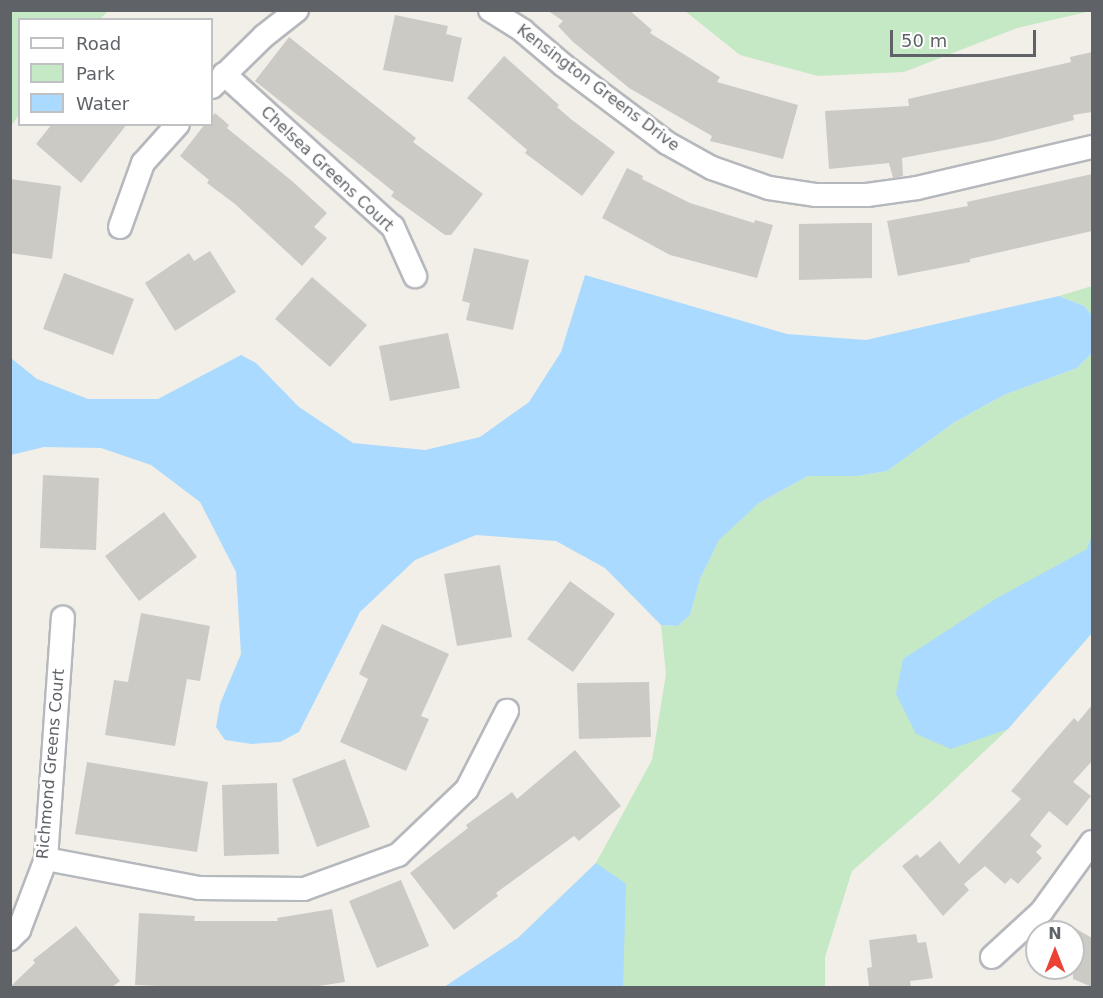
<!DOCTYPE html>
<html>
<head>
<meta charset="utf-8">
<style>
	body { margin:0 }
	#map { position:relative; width:1103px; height:998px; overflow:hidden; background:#f1efe8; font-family:"DejaVu Sans",sans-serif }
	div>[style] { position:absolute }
	.green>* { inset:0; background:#c5e8c5 }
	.water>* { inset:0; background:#aadaff }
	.building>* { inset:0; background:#cccac5 }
	.roads { filter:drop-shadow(2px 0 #b5b8bc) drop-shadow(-2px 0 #b5b8bc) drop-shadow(0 2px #b5b8bc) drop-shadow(0 -2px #b5b8bc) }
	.minor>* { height:22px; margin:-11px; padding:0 11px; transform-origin:11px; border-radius:11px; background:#fff }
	span { translate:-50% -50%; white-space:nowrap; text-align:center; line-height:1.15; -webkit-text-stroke:5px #fff; paint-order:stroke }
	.street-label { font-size:16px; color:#5f6368 }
	.frame { position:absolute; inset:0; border:12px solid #5f6368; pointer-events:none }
	.legend { position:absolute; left:18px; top:18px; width:195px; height:108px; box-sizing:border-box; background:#fff; border:2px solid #bfc1c3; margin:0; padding:8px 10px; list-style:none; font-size:18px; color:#5f6368 }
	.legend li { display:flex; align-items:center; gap:12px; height:30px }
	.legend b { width:30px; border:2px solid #bfc1c3 }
	.north { position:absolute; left:1025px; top:920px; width:60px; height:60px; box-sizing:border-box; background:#fff; border:2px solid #bfc1c3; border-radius:50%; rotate:0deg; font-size:16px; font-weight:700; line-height:24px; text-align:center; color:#5f6368 }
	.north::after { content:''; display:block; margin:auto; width:21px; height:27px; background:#ea4335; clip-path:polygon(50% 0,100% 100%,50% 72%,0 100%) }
	.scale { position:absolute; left:890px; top:30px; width:146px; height:27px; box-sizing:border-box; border:3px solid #5f6368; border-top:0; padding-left:8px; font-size:18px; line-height:21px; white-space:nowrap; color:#5f6368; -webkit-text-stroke:4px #fff; paint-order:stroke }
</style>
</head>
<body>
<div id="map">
	<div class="green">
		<div style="clip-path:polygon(11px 10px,108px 11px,100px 19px,20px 20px,19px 115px,11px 126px)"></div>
		<div style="clip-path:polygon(685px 11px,1091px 11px,1017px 28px,904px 72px,818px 76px,740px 55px)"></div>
		<div style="clip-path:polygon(1092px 286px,1092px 315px,1084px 306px,1059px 296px)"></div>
		<div style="clip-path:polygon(1092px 353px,1092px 633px,1008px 729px,932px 801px,852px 871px,825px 957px,825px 987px,444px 988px,518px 938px,596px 863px,652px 760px,666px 674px,661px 625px,678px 626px,690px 615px,700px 579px,719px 539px,759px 503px,808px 476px,858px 476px,887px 471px,955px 422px,1004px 395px,1077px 368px)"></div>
	</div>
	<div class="water">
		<div style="clip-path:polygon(585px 275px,787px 334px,866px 340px,1059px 296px,1084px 306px,1092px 315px,1092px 353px,1077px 368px,1004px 395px,955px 422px,887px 471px,858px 476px,808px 476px,759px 503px,719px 540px,700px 579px,690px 615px,678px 626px,661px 625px,605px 568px,556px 541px,476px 535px,415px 560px,360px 612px,299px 732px,280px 742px,252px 744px,225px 740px,216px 727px,220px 704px,241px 654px,236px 572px,200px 502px,151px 465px,101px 448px,44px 447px,11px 455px,11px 358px,37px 379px,88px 399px,158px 399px,241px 355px,256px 363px,299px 407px,353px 443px,425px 450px,480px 437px,529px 402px,561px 352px)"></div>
		<div style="clip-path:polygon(1092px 535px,1092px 633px,1008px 729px,951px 749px,916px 734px,896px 694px,903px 659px,997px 598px,1087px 549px)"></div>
		<div style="clip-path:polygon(596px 863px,626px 884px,623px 987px,444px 987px,518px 938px)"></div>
	</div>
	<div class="building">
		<div style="clip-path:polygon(547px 10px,629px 10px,652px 30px,650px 33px,720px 77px,717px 82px,798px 105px,783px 159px,710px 141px,712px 136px,629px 88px,572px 41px,558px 26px,563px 21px)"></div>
		<div style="clip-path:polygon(395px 15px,448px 26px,446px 34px,462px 38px,453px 82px,383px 70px)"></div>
		<div style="clip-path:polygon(289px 37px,416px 138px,413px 142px,483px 194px,451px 235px,445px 235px,391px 196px,394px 192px,255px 81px)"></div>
		<div style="clip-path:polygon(1092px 52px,1092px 112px,1073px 115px,1074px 120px,992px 141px,902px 158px,903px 176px,893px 178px,889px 163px,829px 169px,825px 111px,909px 106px,908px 99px,1071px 62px,1070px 57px)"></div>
		<div style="clip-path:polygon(504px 56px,559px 105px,557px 107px,572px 120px,615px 152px,582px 196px,525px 153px,527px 150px,467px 98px)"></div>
		<div style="clip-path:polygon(215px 113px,229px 125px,227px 128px,292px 181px,327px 213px,314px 227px,327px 238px,302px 266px,235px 204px,207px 183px,209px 180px,180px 156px,205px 124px,212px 124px,212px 117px)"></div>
		<div style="clip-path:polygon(52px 124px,127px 124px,81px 183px,36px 144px)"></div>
		<div style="clip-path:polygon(627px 168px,643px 176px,642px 179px,690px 203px,754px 223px,755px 220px,773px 225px,757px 278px,670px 255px,602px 218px)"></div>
		<div style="clip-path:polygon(1092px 174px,1092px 231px,970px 259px,970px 262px,898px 276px,887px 221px,968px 206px,967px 202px)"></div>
		<div style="clip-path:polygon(10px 179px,61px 186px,52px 259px,10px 253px)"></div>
		<div style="clip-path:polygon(854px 223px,872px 223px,872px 278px,799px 280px,799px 224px)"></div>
		<div style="clip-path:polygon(474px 248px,529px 260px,513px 330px,466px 320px,470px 303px,462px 301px)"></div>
		<div style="clip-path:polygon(210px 251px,236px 292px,175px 331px,145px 283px,189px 253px,194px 261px)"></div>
		<div style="clip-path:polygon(64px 273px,134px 299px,113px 355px,43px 329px)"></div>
		<div style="clip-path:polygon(312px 277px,367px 325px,330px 367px,275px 319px)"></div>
		<div style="clip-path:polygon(448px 333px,460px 388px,390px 401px,379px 346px)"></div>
		<div style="clip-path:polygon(43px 475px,99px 478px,96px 550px,40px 548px)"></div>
		<div style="clip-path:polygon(164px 512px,197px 557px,139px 601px,105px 556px)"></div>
		<div style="clip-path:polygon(500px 565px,512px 637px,457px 646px,444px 574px)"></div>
		<div style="clip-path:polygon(570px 581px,615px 614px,573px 672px,527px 639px)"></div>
		<div style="clip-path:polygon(141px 613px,210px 626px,200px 681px,187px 679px,175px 746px,105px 735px,114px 680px,128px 682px)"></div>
		<div style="clip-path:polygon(382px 624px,449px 654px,421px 716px,429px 719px,406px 771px,340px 742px,368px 679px,359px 674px)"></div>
		<div style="clip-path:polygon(649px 682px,651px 737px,579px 739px,577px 683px)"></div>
		<div style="clip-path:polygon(1092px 705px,1092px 761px,1073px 782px,1091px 796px,1067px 826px,1049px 811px,1030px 835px,1042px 846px,1036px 852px,1042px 858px,1018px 884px,1011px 878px,1005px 884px,985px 866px,964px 884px,969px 890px,943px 916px,902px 866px,917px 854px,920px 858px,940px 841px,959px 864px,1021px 799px,1011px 791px,1046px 750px,1074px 718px,1078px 722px)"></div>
		<div style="clip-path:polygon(575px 750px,621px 806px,579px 841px,574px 836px,496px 893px,498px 896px,454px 930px,410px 873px,468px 828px,466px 825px,512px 792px,517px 799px)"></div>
		<div style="clip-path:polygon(345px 759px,370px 827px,317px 847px,292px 779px)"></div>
		<div style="clip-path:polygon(87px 762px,208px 782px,197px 852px,75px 834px)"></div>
		<div style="clip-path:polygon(277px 783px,279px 854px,224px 856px,222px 785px)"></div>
		<div style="clip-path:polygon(401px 880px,429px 946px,377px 968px,349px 901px)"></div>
		<div style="clip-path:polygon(332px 909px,345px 982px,312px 987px,180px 987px,135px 985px,139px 913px,195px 916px,194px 921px,278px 921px,277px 918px)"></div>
		<div style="clip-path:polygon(76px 926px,120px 981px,112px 987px,10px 987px,35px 963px,33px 960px)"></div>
		<div style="clip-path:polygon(1073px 927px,1092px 938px,1092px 987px,1073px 979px)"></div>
		<div style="clip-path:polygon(916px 934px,918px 943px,926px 942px,933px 978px,910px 981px,911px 987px,869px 987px,867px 968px,872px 967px,869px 940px)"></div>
	</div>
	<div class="roads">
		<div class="minor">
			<div style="left:490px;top:10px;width:39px;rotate:32deg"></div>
			<div style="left:523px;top:31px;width:52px;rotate:40.4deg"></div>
			<div style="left:563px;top:65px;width:130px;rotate:36.9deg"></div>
			<div style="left:667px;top:143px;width:51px;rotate:29.1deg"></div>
			<div style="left:712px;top:168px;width:60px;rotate:19.3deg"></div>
			<div style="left:769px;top:188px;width:48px;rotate:8.5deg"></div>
			<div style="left:816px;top:195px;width:51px"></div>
			<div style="left:867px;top:195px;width:50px;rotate:-8deg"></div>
			<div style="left:917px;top:188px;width:180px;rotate:-13.2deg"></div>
			<div style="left:224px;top:74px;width:228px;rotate:42.2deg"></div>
			<div style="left:393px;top:227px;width:54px;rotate:65.8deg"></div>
			<div style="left:212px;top:87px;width:73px;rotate:-44.4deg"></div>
			<div style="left:264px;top:36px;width:42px;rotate:-38.2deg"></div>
			<div style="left:120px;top:227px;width:68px;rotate:-70.2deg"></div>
			<div style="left:143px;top:163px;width:52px;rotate:-48.1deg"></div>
			<div style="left:46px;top:859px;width:156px;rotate:10.7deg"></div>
			<div style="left:199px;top:888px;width:105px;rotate:0.5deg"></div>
			<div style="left:304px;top:889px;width:100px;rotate:-19.9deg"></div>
			<div style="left:398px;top:855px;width:95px;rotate:-43.7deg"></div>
			<div style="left:467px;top:789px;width:88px;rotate:-62.9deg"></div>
			<div style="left:10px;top:939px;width:13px;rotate:-45deg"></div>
			<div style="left:19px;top:930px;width:76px;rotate:-69.2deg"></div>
			<div style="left:46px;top:859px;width:242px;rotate:-86deg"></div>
			<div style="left:992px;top:957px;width:68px;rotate:-42.6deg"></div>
			<div style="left:1042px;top:911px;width:85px;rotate:-54.1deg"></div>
		</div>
	</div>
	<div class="street-label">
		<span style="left:598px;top:88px;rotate:37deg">Kensington Greens Drive</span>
		<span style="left:327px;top:169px;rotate:43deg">Chelsea Greens Court</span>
		<span style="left:51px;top:764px;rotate:-85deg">Richmond Greens Court</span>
	</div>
	<div class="frame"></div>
	<ul class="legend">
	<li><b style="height:8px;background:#fff"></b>Road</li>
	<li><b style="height:16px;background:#c5e8c5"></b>Park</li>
	<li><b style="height:16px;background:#aadaff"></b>Water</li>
	</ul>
	<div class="north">N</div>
	<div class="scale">50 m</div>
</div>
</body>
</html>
